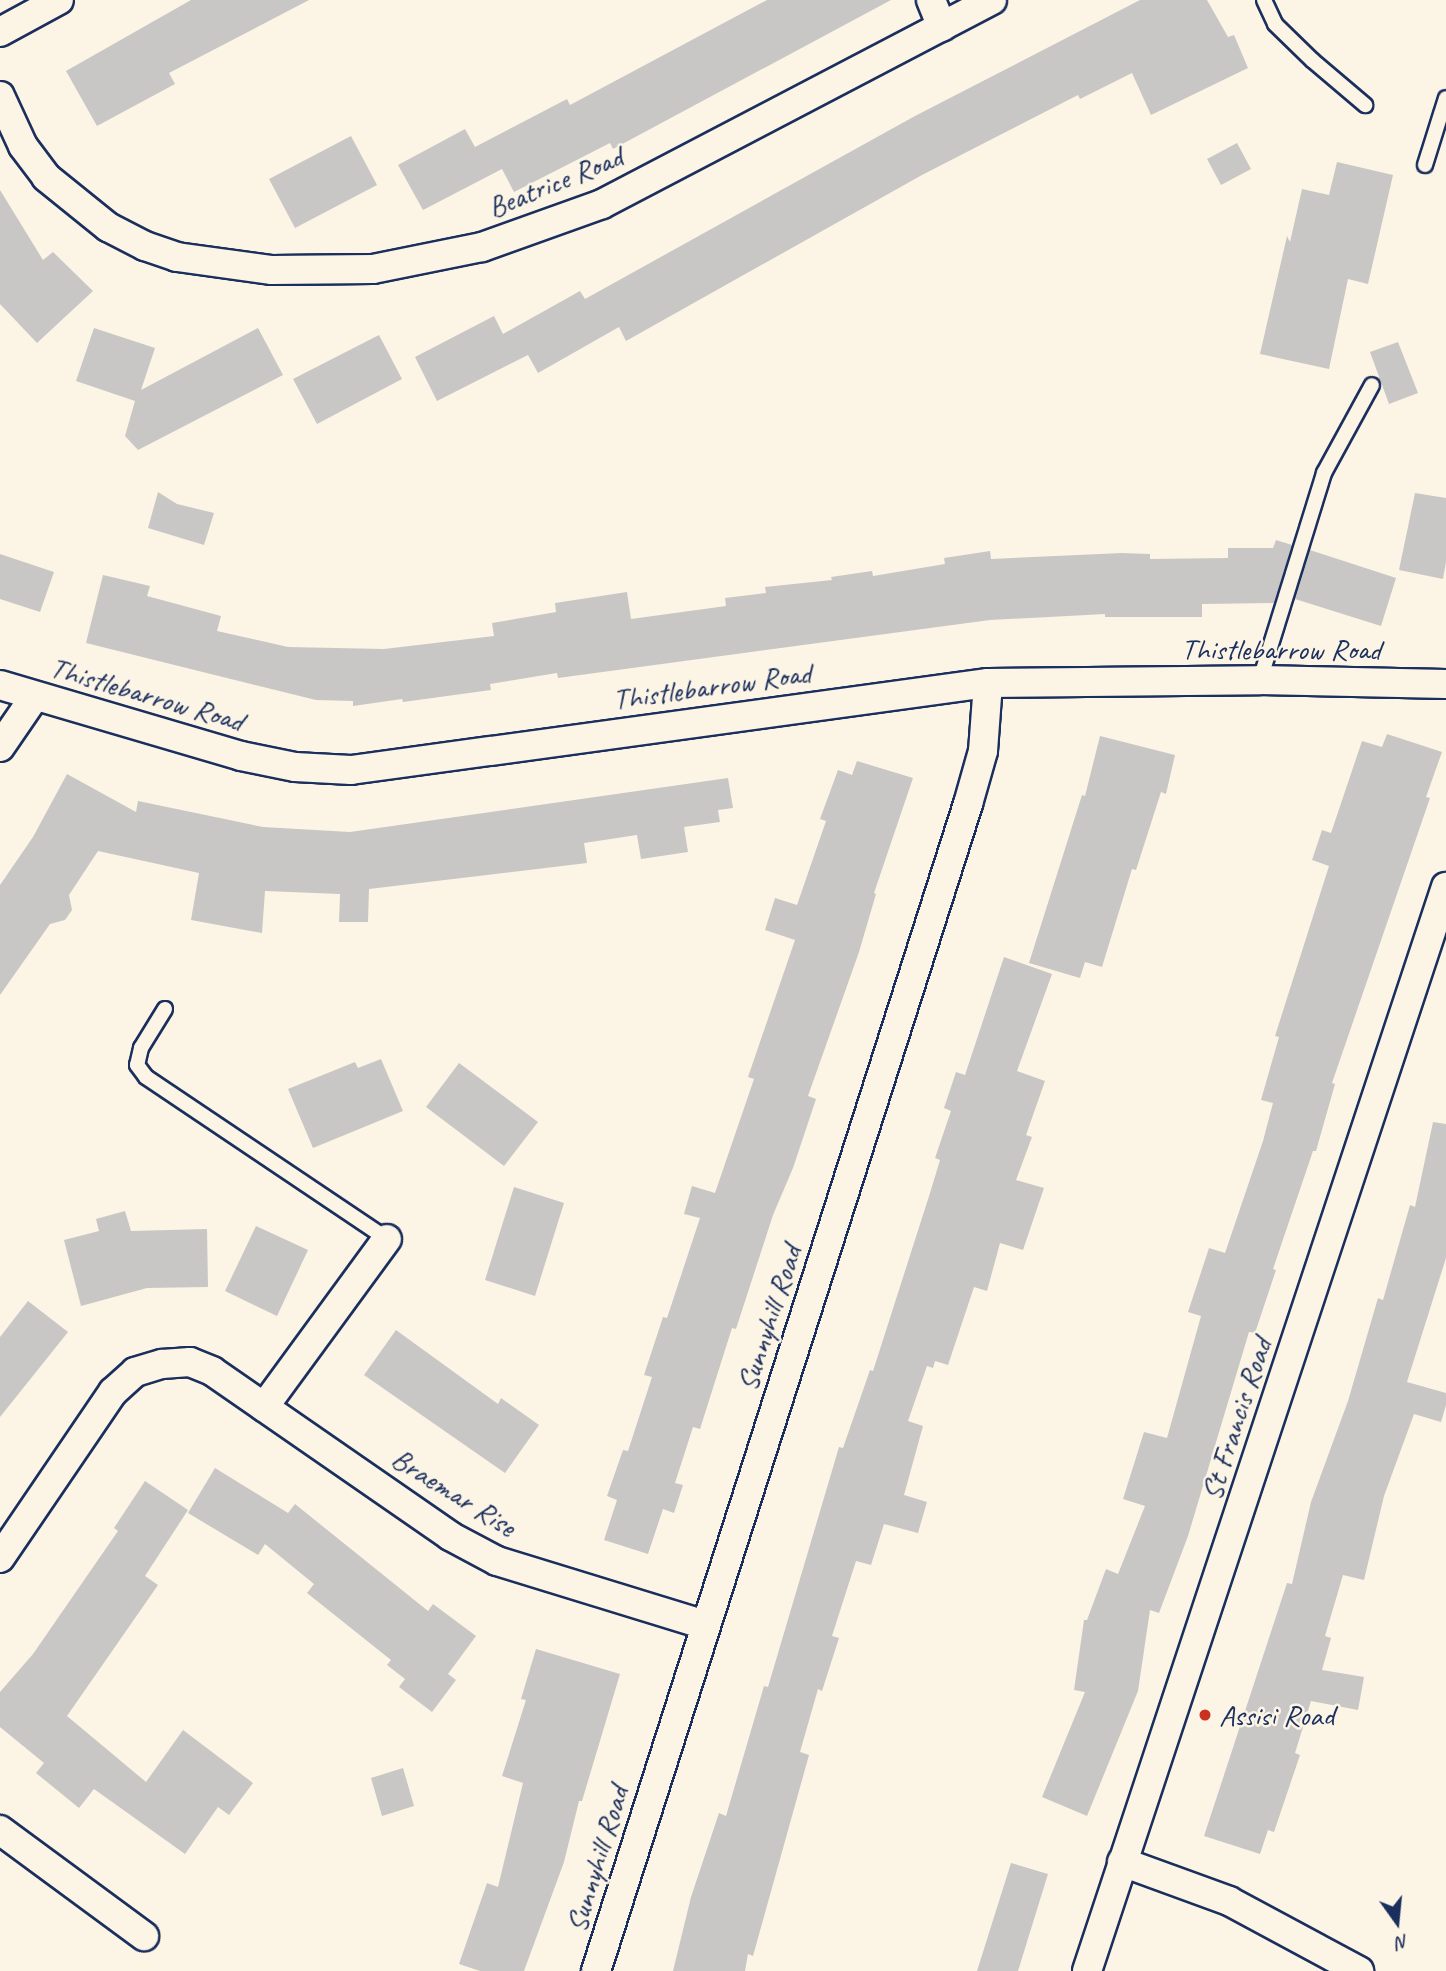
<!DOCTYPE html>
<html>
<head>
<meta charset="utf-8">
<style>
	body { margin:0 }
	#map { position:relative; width:1446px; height:1971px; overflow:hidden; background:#fcf5e5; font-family:Caveat,sans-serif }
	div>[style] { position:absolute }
	.building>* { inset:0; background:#c8c7c6 }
	.roads { filter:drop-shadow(2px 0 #1b2f5e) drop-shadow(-2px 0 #1b2f5e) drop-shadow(0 2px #1b2f5e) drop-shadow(0 -2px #1b2f5e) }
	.service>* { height:14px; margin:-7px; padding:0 7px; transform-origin:7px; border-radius:7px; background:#fcf5e5 }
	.minor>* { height:28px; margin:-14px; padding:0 14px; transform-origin:14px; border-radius:14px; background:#fcf5e5 }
	.dots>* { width:19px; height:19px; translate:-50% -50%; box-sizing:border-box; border:4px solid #fcf5e5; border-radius:50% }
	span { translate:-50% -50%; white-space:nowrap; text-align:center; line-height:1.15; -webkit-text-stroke:5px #fcf5e5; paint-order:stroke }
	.street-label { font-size:30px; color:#1b2f5e }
	.poi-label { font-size:30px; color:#1b2f5e }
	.left { translate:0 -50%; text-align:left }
	.north { position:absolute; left:1362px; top:1887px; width:70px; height:70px; -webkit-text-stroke:5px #fcf5e5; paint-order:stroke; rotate:165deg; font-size:19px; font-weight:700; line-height:28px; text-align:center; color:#1b2f5e }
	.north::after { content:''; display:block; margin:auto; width:24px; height:32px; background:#1b2f5e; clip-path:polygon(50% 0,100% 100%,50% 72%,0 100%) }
</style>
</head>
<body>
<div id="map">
	<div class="building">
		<div style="clip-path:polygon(191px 0,309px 0,169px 73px,175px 84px,97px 126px,66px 71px)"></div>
		<div style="clip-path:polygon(767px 0,891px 0,613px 149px,610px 143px,514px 192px,502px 169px,423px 210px,398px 165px,465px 129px,475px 147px,567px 99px,570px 105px)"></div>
		<div style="clip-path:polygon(1140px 0,1207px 0,1228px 37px,1234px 35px,1248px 68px,1151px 115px,1132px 73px,1080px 99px,1078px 95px,922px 175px,626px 341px,619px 327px,538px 373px,528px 355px,437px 401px,415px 357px,494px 316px,503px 334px,580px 291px,585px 299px,915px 116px)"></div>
		<div style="clip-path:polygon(351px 136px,377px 185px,295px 228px,269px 179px)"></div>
		<div style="clip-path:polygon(1237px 143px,1251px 169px,1221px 185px,1207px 159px)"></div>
		<div style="clip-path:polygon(1337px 162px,1393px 175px,1368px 284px,1348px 279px,1329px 369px,1260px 354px,1287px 236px,1290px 242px,1302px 189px,1329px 195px)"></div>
		<div style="clip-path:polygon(0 190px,43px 260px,53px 252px,93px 291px,37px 343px,0 304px)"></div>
		<div style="clip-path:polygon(94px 328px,155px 348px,141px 390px,258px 328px,283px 375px,138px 450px,125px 436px,135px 401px,76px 381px)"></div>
		<div style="clip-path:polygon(379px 335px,402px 379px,317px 424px,293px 379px)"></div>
		<div style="clip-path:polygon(1398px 342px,1418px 393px,1389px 404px,1370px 352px)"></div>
		<div style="clip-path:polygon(158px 492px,177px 504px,214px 513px,204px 545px,148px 528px)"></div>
		<div style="clip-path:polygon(1415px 493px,1446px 498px,1446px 562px,1443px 579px,1399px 570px)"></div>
		<div style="clip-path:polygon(1276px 540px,1292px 545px,1274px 603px,1202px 604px,1202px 617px,1105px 617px,1105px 614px,990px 620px,558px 678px,557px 673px,490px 684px,491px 690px,403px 702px,402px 699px,353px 706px,353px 701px,316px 700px,86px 643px,103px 575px,150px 586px,147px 596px,221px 616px,217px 631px,288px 647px,384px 649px,494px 636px,492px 623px,556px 612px,555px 603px,627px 592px,631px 619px,726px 606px,725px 598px,766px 593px,765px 587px,832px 580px,831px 577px,872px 571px,873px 576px,945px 564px,944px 558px,990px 551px,991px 559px,1122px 553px,1150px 554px,1150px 559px,1228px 558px,1228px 548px,1273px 548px)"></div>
		<div style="clip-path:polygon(1310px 550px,1396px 578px,1381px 626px,1295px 599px)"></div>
		<div style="clip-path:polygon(0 554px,54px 572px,40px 612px,0 599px)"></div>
		<div style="clip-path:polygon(1387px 734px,1442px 752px,1426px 797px,1430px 798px,1332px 1083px,1335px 1084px,1316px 1151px,1313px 1151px,1273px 1269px,1276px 1270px,1255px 1333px,1249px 1332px,1188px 1536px,1159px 1613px,1150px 1610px,1138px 1691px,1087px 1816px,1042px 1797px,1085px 1692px,1074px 1690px,1084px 1620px,1087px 1620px,1106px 1569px,1118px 1574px,1145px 1506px,1123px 1499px,1144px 1432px,1167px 1438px,1201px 1316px,1188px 1312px,1209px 1248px,1225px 1253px,1263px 1141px,1273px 1103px,1261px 1100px,1279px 1037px,1275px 1036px,1329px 866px,1312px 860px,1322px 830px,1331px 833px,1362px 741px,1382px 747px)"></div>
		<div style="clip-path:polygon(1100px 736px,1175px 755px,1166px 794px,1161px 792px,1136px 870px,1132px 869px,1102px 967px,1085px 962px,1080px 978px,1029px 963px,1082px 795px,1085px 796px)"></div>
		<div style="clip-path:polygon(857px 761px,913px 778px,874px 893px,876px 894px,859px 952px,808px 1096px,816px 1099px,793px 1168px,773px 1215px,736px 1329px,732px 1328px,700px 1429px,693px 1427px,675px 1483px,683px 1485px,674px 1513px,663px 1509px,648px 1554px,604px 1540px,617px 1500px,607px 1496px,623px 1450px,628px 1451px,652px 1377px,644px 1375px,663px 1317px,667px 1318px,700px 1218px,684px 1214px,692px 1186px,715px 1193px,754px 1079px,748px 1077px,795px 940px,765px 930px,775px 898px,797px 905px,826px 821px,820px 819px,838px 770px,852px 775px)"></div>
		<div style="clip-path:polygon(67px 774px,136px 812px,138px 801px,263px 827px,350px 832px,728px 778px,733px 808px,718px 810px,720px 822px,684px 827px,688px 852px,641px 859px,637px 835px,584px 843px,587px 863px,369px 889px,368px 922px,339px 922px,340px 894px,265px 891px,262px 933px,191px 920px,199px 873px,98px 851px,69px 895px,72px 910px,65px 920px,50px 924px,0 995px,0 885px,33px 837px)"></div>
		<div style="clip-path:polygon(1004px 957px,1052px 974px,1017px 1071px,1045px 1081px,1026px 1135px,1032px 1137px,1016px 1180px,1044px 1188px,1023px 1250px,1000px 1243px,987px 1291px,974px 1287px,948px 1365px,935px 1361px,933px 1368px,927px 1366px,908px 1421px,923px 1426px,904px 1495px,927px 1502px,918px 1533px,884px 1524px,871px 1565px,856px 1561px,832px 1636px,839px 1638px,822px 1691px,818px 1689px,800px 1752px,809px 1755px,753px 1956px,748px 1954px,745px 1971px,673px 1971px,691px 1897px,719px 1813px,726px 1816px,764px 1686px,768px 1687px,839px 1447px,843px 1448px,870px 1370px,873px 1371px,930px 1193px,940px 1160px,935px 1158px,951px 1111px,944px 1108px,956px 1072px,965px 1075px)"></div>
		<div style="clip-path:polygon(381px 1059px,403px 1111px,313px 1148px,288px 1089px,355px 1062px,358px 1068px)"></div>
		<div style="clip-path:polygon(459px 1063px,538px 1122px,504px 1166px,426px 1107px)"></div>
		<div style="clip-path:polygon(1433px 1122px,1446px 1124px,1446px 1258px,1407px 1382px,1446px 1393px,1446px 1405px,1441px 1422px,1414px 1414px,1384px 1496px,1364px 1580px,1343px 1575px,1325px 1636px,1331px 1638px,1322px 1670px,1364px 1677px,1358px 1710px,1311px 1701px,1295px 1753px,1300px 1755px,1274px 1832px,1268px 1830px,1260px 1854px,1204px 1836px,1287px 1583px,1292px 1584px,1311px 1502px,1348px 1401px,1378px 1298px,1383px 1300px,1410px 1205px,1415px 1207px)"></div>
		<div style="clip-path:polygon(514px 1187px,564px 1203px,535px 1296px,485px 1280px)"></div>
		<div style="clip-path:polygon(125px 1211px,131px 1231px,207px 1229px,208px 1287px,147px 1288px,81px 1306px,64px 1240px,99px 1231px,96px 1219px)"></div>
		<div style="clip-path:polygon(256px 1226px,308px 1250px,277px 1316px,225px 1291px)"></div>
		<div style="clip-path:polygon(28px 1301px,68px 1332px,0 1417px,0 1337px)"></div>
		<div style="clip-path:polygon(396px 1330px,498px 1404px,501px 1398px,539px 1425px,505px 1473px,364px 1375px)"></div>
		<div style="clip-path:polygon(215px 1468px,288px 1513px,295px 1504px,428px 1611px,433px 1604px,476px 1636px,448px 1674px,456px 1680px,432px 1712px,399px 1687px,405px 1679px,387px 1665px,391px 1660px,307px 1593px,314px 1584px,265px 1544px,258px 1555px,188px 1513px)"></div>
		<div style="clip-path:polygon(145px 1481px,188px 1510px,145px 1576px,158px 1585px,67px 1716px,146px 1782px,183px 1730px,253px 1783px,229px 1815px,218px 1807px,185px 1854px,94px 1789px,79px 1808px,36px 1773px,44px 1763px,0 1727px,0 1692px,33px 1654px,118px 1531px,114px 1528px)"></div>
		<div style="clip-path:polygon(536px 1649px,620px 1674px,582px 1801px,579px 1801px,564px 1862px,524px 1971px,480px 1971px,459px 1964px,487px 1883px,498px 1887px,523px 1783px,502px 1776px,526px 1700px,521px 1699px)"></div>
		<div style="clip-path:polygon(403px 1768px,414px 1806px,382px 1816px,371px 1778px)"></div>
		<div style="clip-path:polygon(1011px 1863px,1048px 1874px,1018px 1971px,977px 1971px)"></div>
	</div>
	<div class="roads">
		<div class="service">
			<div style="left:1264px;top:0;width:26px;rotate:65deg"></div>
			<div style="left:1275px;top:24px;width:52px;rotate:44.2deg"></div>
			<div style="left:1312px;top:60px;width:70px;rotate:40.3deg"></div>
			<div style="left:1425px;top:165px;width:70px;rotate:-72.6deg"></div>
			<div style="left:1260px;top:680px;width:217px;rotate:-72.8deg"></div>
			<div style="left:1324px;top:473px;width:100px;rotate:-61.4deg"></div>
			<div style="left:165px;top:1009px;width:46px;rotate:121.6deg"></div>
			<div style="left:141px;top:1048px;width:17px;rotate:103deg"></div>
			<div style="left:137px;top:1065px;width:15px;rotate:53deg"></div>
			<div style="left:146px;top:1077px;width:290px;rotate:33.9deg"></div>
		</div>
		<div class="minor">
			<div style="left:931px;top:0;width:29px;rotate:68deg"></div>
			<div style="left:0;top:32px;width:67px;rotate:-28.5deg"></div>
			<div style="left:0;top:96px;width:55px;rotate:65.3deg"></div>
			<div style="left:23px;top:146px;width:39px;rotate:53deg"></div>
			<div style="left:46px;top:177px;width:80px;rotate:38.9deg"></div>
			<div style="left:108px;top:227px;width:42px;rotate:27.2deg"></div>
			<div style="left:145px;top:246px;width:34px;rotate:19deg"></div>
			<div style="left:177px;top:257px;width:96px;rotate:7.8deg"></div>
			<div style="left:272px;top:270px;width:101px;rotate:-0.6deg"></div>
			<div style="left:373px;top:269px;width:111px;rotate:-11.4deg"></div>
			<div style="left:482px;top:247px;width:127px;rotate:-19.7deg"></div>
			<div style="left:602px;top:204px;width:440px;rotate:-27.6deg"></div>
			<div style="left:0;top:685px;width:251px;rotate:16.4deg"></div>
			<div style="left:241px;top:756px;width:55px;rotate:11.5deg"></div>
			<div style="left:295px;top:767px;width:56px;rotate:3.1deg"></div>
			<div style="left:351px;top:770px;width:643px;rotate:-7.78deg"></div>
			<div style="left:988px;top:683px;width:272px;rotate:-0.6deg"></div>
			<div style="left:1260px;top:680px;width:186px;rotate:1.2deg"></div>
			<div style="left:0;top:747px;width:62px;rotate:-55.5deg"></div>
			<div style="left:264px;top:1407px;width:208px;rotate:-53.8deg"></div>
			<div style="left:0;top:1558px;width:201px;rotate:-55.8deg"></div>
			<div style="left:113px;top:1392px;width:30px;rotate:-42deg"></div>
			<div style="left:135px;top:1372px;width:28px;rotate:-17deg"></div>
			<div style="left:162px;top:1364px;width:28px;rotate:-4deg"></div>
			<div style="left:190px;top:1362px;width:24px;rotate:22deg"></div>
			<div style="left:212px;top:1371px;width:290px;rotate:34.7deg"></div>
			<div style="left:450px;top:1536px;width:53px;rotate:28deg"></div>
			<div style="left:497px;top:1561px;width:218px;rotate:17.1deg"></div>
			<div style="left:0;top:1830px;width:179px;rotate:36.4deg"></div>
			<div style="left:1122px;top:1862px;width:114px;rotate:20deg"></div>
			<div style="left:1229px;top:1901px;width:148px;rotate:28.3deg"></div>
			<div style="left:596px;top:1971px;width:1225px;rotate:-72.32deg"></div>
			<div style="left:968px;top:804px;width:55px;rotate:-74.2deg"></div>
			<div style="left:983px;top:751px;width:68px;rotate:-85.8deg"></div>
			<div style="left:1087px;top:1971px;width:1142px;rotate:-71.68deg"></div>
		</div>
	</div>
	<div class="dots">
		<div style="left:1205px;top:1715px;background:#c8321e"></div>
	</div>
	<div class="street-label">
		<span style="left:555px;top:182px;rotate:-22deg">Beatrice Road</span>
		<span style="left:1281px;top:649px">Thistlebarrow Road</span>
		<span style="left:712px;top:686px;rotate:-8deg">Thistlebarrow Road</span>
		<span style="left:147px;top:694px;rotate:16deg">Thistlebarrow Road</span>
		<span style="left:769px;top:1318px;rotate:-72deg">Sunnyhill Road</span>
		<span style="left:1236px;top:1419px;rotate:-72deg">St Francis Road</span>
		<span style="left:454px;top:1492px;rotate:32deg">Braemar Rise</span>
		<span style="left:597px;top:1859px;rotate:-73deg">Sunnyhill Road</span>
	</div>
	<div class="poi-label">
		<span class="left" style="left:1219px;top:1715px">Assisi Road</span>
	</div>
	<div class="north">N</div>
</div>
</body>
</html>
